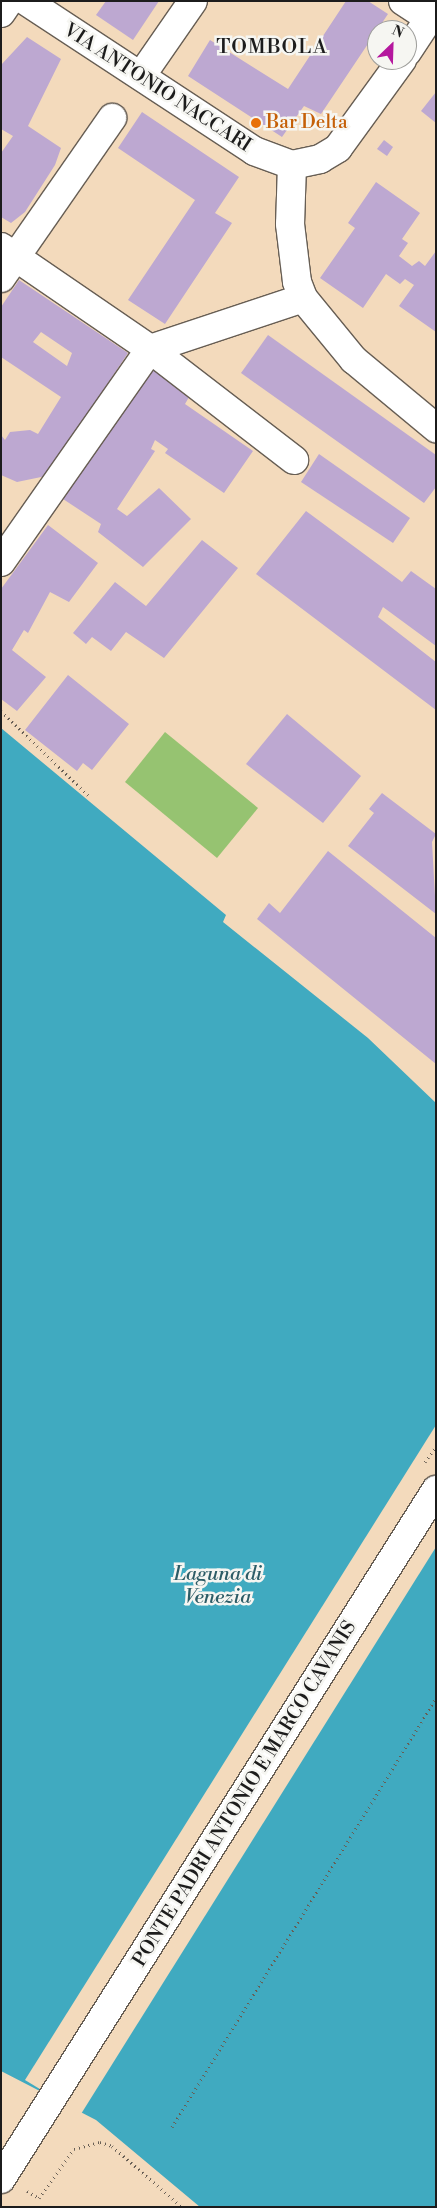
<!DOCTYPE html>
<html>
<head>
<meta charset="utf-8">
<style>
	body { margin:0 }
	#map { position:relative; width:437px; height:2208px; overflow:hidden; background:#f3dabc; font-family:"Libre Bodoni",serif }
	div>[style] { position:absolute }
	.green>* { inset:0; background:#96c371 }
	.water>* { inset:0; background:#40aac0 }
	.pier>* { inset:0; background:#f3dabc }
	.building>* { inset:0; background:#bda8d1 }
	.path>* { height:3px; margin-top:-1.5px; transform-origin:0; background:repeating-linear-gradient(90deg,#675e54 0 1px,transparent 0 5px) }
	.roads { filter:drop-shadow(1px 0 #675e54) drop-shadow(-1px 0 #675e54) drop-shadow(0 1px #675e54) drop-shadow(0 -1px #675e54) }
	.minor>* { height:28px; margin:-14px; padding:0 14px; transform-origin:14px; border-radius:14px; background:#fff }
	.dots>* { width:14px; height:14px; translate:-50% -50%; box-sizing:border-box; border:2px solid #f6f6f2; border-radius:50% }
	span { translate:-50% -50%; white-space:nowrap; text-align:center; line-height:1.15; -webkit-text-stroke:5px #f6f6f2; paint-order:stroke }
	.street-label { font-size:19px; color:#1c1c1c }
	.food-label { font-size:19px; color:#c56008 }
	.left { translate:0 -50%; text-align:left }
	.neighbourhood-label { font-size:20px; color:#1c1c1c; letter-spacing:1px }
	.water-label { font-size:20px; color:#2c5c66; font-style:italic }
	.frame { position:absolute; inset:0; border:2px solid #1c1c1c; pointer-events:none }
	.north { position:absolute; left:367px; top:20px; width:50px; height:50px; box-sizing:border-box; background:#f6f6f2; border:1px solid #9f9f9c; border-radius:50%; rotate:24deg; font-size:14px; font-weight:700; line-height:20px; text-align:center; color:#1c1c1c }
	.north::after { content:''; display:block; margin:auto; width:18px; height:22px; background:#b5179e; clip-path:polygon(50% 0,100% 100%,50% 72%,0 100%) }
</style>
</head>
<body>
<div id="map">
	<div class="green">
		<div style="clip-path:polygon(165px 732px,258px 808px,217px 858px,125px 782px)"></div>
	</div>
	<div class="water">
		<div style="clip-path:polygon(1px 728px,226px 915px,223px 922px,368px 1038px,436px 1103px,436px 2207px,200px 2207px,96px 2120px,1px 2071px)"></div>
	</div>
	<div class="pier">
		<div style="clip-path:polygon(436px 1425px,436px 1547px,81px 2114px,25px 2080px)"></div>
	</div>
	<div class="building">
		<div style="clip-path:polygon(106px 1px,159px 1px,133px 40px,96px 15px)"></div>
		<div style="clip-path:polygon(346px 1px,368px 1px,388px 14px,321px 114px,304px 106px,282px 137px,188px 76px,210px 40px,288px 89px)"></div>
		<div style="clip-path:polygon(27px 37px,61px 59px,28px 126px,61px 148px,55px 165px,25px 212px,11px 223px,1px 217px,1px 153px,13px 136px,1px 129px,1px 65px)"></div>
		<div style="clip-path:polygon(436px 92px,436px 123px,421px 111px)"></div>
		<div style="clip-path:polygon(142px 112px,239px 177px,215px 213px,232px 223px,165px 324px,128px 300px,195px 200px,118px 148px)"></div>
		<div style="clip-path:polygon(384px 140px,393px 147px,387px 156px,377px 149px)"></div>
		<div style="clip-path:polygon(376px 182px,420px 213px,402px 239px,408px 243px,399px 256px,412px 266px,419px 261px,425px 266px,436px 251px,436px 332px,399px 306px,414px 285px,405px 279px,400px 284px,386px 274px,363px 308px,320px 278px,355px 228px,348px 223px)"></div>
		<div style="clip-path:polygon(evenodd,19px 280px,128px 353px,46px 476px,17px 482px,1px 475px,1px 435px,5px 440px,10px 432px,30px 430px,38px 434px,61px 397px,1px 357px,1px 307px,19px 280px,41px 332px,72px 353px,67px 366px,33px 342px,41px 332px)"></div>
		<div style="clip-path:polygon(268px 335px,436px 455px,436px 487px,424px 503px,241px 373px)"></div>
		<div style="clip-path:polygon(151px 365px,192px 392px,185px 404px,253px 451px,224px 493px,165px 453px,168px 449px,155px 440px,151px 449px,155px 451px,117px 509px,127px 516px,159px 488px,191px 519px,143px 567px,98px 532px,101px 524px,63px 499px)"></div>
		<div style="clip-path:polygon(319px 454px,410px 518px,393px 543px,301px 482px)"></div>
		<div style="clip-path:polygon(306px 511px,402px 582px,411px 571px,436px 589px,436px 646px,383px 607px,378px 617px,436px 662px,436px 710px,256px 574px)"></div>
		<div style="clip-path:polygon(48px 525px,98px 563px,69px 602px,50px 592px,28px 633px,24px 630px,12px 650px,46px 677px,17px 711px,1px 699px,1px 589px)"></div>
		<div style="clip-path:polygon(202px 540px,238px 568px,164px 658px,126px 632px,111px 651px,92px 637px,86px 644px,73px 633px,115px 582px,146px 606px)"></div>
		<div style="clip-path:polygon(68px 675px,129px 724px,92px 770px,83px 763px,77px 771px,25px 730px)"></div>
		<div style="clip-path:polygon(287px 714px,361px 776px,323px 823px,246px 764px)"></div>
		<div style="clip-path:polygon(382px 793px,436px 834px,432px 842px,436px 914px,348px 846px,374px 813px,369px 809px)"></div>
		<div style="clip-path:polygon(328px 851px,436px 938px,436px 1064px,257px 919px,269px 903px,280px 913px)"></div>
	</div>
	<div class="path">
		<div style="left:1px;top:711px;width:121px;rotate:44deg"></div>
		<div style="left:425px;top:1462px;width:19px;rotate:-55deg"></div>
		<div style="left:172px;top:2127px;width:504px;rotate:-58.39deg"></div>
		<div style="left:27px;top:2191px;width:14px;rotate:30deg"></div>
		<div style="left:39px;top:2198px;width:60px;rotate:-54.5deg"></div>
		<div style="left:74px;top:2149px;width:27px;rotate:-15deg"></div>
		<div style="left:100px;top:2142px;width:13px;rotate:18deg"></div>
		<div style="left:112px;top:2146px;width:93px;rotate:41.1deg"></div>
	</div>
	<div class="roads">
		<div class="minor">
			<div style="left:26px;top:1px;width:273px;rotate:33.3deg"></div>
			<div style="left:254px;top:151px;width:40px;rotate:20.2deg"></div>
			<div style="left:292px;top:165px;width:29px;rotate:-12deg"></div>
			<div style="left:320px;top:159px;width:21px;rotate:-31deg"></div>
			<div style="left:338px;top:148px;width:109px;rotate:-54deg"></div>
			<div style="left:403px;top:1px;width:31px;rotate:33deg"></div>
			<div style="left:1px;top:13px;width:14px;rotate:-56deg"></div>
			<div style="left:407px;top:52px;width:53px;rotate:-56.6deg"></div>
			<div style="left:141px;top:76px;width:91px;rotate:-55.3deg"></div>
			<div style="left:292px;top:165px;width:59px;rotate:91.9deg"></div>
			<div style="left:290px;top:224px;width:58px;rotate:83.1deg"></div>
			<div style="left:297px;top:282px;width:17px;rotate:69deg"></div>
			<div style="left:303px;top:298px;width:80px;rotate:50.6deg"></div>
			<div style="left:354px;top:360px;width:107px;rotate:39.7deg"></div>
			<div style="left:1px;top:247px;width:181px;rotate:34.4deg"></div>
			<div style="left:150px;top:349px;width:161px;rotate:-18.4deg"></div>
			<div style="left:1px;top:278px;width:195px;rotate:-55.2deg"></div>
			<div style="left:1px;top:562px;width:260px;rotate:-55deg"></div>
			<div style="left:150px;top:349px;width:182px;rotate:37.6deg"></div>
			<div style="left:1px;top:2179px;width:815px;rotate:-57.73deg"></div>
		</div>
	</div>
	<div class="dots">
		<div style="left:256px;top:123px;background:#e8710a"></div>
	</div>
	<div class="street-label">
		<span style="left:157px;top:88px;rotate:33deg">VIA ANTONIO NACCARI</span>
		<span style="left:245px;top:1794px;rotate:-58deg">PONTE PADRI ANTONIO E MARCO CAVANIS</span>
	</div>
	<div class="food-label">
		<span class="left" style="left:266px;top:123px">Bar Delta</span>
	</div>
	<div class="neighbourhood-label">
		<span style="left:272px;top:47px">TOMBOLA</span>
	</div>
	<div class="water-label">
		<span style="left:218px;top:1586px">Laguna di<br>Venezia</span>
	</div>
	<div class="frame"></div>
	<div class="north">N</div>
</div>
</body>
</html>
